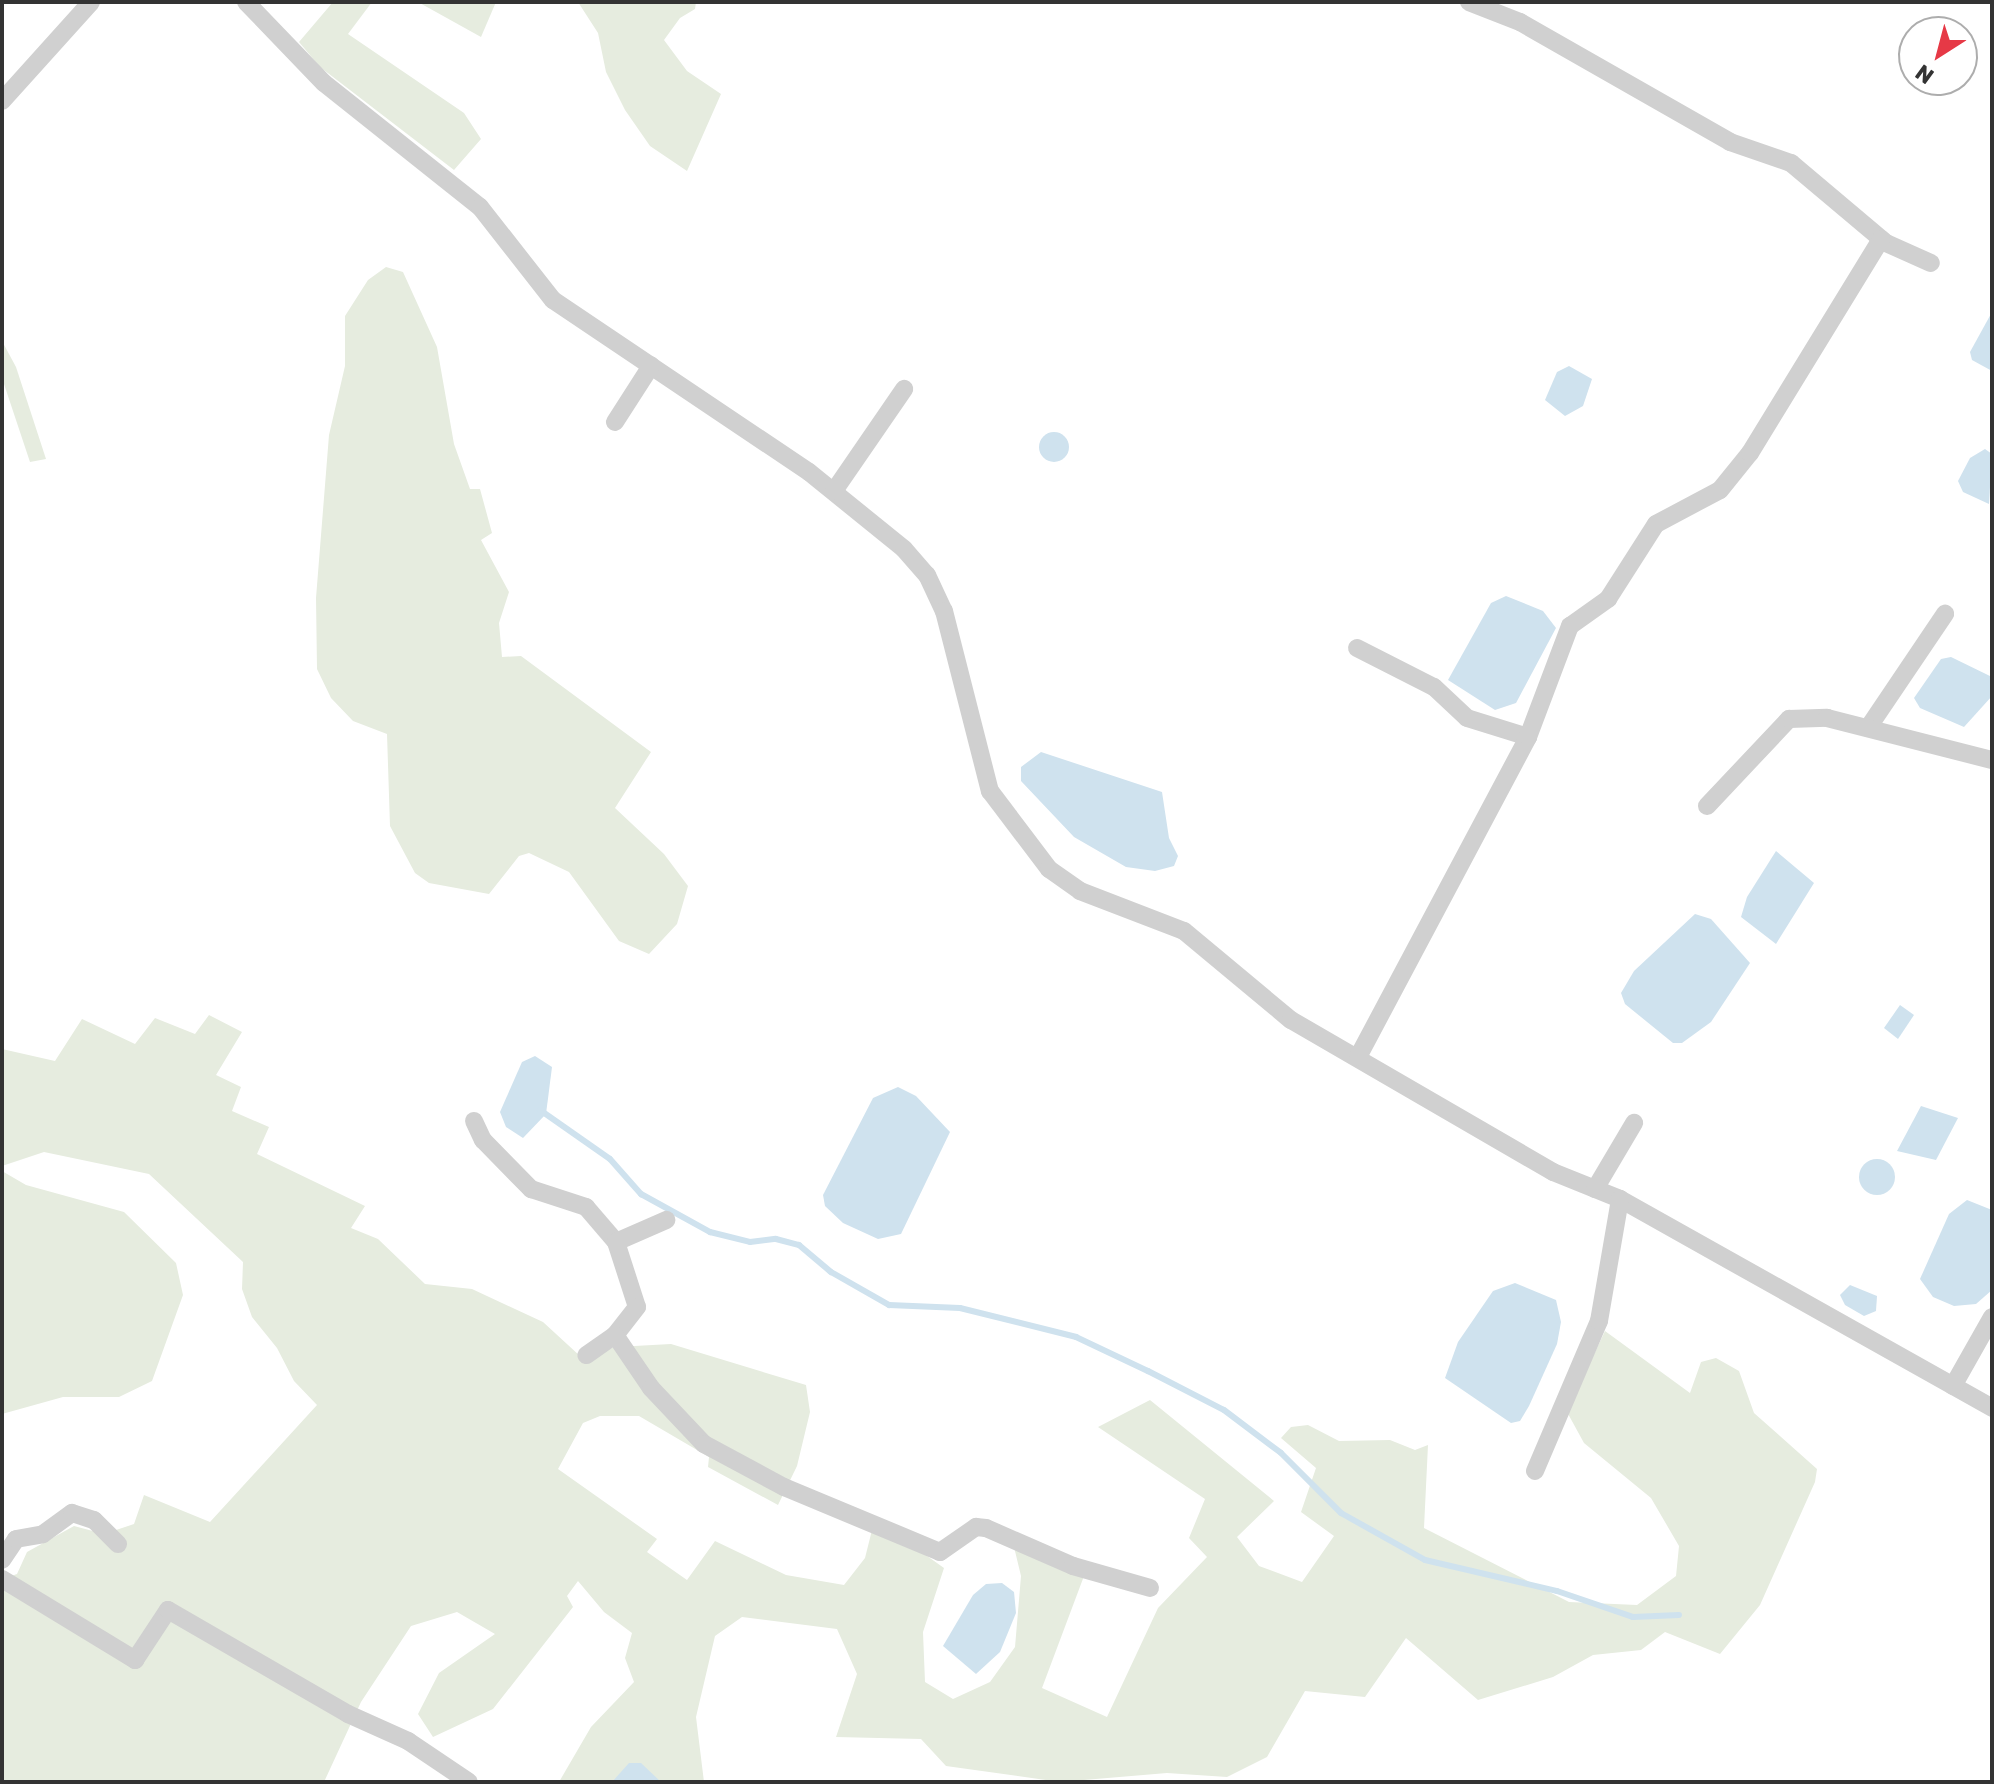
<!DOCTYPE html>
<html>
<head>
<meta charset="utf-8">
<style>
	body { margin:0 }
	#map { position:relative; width:1994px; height:1784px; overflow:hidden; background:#fff; font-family:Rubik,sans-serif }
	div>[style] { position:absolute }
	.green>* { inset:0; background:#e6ecdf }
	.water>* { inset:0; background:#cfe2ee }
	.round { border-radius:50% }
	.stream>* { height:6px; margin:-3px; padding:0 3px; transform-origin:3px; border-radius:3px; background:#cfe2ee }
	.minor>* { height:18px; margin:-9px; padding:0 9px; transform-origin:9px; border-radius:9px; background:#d0d0d0 }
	span { translate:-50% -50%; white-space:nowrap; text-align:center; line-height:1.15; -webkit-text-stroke:8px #fff; paint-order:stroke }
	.frame { position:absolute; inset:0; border:4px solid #333; pointer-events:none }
	.north { position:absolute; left:1898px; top:16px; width:80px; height:80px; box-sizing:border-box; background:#fff; border:2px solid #adadad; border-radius:50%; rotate:216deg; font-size:22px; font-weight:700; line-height:32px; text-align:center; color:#333 }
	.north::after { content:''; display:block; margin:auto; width:28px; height:36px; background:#e63946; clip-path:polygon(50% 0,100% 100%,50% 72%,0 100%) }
</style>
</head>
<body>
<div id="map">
	<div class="green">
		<div style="clip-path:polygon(333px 2px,372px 2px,348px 34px,464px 113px,481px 139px,454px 170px,320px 67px,299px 42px)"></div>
		<div style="clip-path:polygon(418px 2px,496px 2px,481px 37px)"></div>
		<div style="clip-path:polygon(578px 2px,696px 2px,695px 9px,680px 18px,664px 40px,687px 71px,721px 94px,687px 171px,650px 146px,625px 110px,606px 72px,598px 33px)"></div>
		<div style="clip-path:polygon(386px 267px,403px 272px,437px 347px,454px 444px,470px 489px,480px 489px,492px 533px,481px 540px,509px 592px,499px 623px,502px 657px,521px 656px,651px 752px,615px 808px,664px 854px,688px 886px,677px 924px,649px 954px,619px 941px,569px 872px,529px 853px,519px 856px,489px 894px,429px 883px,415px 873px,390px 826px,387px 734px,353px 721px,331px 698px,317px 669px,316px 598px,329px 435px,345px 366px,345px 316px,368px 280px)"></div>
		<div style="clip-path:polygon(2px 341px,16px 367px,46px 459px,30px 462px,2px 378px)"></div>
		<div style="clip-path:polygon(209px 1015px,242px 1032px,216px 1075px,241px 1087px,232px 1111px,269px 1127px,257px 1154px,365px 1206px,351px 1228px,378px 1239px,425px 1284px,472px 1289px,543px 1322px,580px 1356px,616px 1347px,671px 1344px,806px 1385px,810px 1412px,797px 1466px,778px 1505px,708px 1467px,709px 1457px,639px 1416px,600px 1416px,583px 1423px,558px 1469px,657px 1539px,647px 1552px,687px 1580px,715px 1541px,786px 1575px,844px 1585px,865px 1558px,872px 1530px,913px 1546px,944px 1568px,923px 1632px,925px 1682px,953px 1699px,990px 1682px,1015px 1647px,1021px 1576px,1014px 1547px,1084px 1576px,1042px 1688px,1107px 1717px,1158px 1608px,1207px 1557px,1189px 1538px,1205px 1499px,1098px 1427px,1150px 1400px,1274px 1501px,1237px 1537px,1259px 1566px,1302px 1582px,1334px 1536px,1301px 1512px,1316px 1468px,1281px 1438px,1291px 1427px,1308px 1425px,1339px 1441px,1390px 1440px,1415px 1450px,1428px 1445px,1424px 1528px,1569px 1602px,1637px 1605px,1676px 1576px,1679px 1546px,1651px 1498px,1584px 1443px,1567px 1412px,1605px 1331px,1690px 1393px,1701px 1362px,1716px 1358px,1739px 1371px,1754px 1413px,1817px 1469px,1815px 1482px,1760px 1605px,1720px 1654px,1665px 1632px,1641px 1650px,1593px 1655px,1553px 1677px,1478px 1700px,1406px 1638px,1365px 1697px,1305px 1691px,1267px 1757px,1227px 1777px,1167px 1773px,1060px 1782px,946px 1766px,921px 1739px,836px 1737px,857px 1674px,837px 1629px,742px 1617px,715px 1636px,696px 1717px,704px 1782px,559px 1782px,591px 1727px,634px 1682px,625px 1658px,632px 1633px,604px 1612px,578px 1581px,567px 1596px,573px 1607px,493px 1709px,433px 1737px,418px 1714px,439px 1673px,495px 1634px,457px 1612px,411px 1626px,361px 1702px,324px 1782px,2px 1782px,2px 1579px,17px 1574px,27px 1552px,74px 1526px,104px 1534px,134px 1524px,144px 1495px,210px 1522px,317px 1405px,294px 1381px,277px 1348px,252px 1317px,242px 1289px,243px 1262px,149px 1174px,44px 1152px,2px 1166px,2px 1049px,55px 1061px,82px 1019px,135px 1044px,155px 1018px,195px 1034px)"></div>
		<div style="clip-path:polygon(2px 1171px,26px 1185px,124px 1212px,176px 1263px,183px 1295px,152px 1381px,119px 1397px,63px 1397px,2px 1414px)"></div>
	</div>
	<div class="water">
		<div style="clip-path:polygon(1992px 312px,1992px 371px,1972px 360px,1970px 352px)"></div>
		<div style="clip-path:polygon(1569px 366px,1592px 379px,1583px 406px,1565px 416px,1545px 400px,1557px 372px)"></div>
		<div class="round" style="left:1039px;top:432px;width:30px;height:30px"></div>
		<div style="clip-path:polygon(1985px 449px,1992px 454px,1989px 504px,1963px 492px,1958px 481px,1970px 458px)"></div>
		<div style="clip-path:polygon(1506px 596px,1543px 611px,1556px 628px,1516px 703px,1495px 710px,1448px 680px,1491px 603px)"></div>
		<div style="clip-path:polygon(1951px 657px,1992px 677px,1992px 696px,1964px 727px,1920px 708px,1914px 698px,1941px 659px)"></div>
		<div style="clip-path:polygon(1041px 752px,1162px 792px,1169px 838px,1178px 856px,1174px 866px,1155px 871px,1126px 867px,1074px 837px,1021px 781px,1021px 767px)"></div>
		<div style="clip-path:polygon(1776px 851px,1814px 883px,1776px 944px,1741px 917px,1747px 897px)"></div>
		<div style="clip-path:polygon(1695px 914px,1711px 919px,1750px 963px,1711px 1022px,1682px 1043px,1673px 1043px,1625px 1004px,1621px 993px,1634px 971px)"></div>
		<div style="clip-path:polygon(1900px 1005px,1914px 1015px,1898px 1039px,1884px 1028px)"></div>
		<div style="clip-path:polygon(535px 1056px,552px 1067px,546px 1114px,523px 1138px,506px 1127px,500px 1112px,522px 1062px)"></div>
		<div style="clip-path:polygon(898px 1087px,916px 1096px,950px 1132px,901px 1234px,878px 1239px,843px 1223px,825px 1206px,823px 1195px,873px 1098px)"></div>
		<div style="clip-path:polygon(1921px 1106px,1958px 1118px,1936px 1160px,1897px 1151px)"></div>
		<div class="round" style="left:1859px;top:1159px;width:36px;height:36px"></div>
		<div style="clip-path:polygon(1967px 1200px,1992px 1210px,1992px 1290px,1976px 1304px,1954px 1306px,1933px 1297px,1920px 1279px,1949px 1214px)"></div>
		<div style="clip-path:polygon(1515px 1283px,1556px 1300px,1561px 1322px,1557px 1344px,1529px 1406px,1520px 1421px,1511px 1423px,1445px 1378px,1458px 1342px,1493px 1291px)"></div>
		<div style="clip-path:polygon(1850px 1285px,1877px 1296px,1876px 1311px,1864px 1316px,1845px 1305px,1840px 1295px)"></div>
		<div style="clip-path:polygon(1002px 1583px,1014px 1592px,1016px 1613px,1000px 1652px,976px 1674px,943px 1646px,973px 1595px,986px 1584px)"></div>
		<div style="clip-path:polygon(629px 1763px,641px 1763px,661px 1782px,612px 1782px)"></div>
	</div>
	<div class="stream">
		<div style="left:540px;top:1110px;width:85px;rotate:35deg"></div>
		<div style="left:610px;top:1159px;width:47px;rotate:48.5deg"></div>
		<div style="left:641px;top:1194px;width:79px;rotate:28.8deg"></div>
		<div style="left:710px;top:1232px;width:41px;rotate:14deg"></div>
		<div style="left:750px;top:1242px;width:26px;rotate:-7deg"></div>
		<div style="left:776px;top:1239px;width:24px;rotate:15deg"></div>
		<div style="left:799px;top:1245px;width:42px;rotate:40.2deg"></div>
		<div style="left:831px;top:1272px;width:67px;rotate:29.6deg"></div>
		<div style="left:889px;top:1305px;width:71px;rotate:2.4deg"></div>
		<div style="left:960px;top:1308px;width:120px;rotate:14deg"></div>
		<div style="left:1076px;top:1337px;width:80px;rotate:25.3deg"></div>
		<div style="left:1148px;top:1371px;width:85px;rotate:27.2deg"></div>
		<div style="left:1224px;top:1410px;width:71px;rotate:37deg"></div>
		<div style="left:1281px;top:1453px;width:85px;rotate:45deg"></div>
		<div style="left:1341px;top:1513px;width:96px;rotate:29.2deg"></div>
		<div style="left:1425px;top:1560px;width:136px;rotate:13.2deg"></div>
		<div style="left:1557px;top:1591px;width:80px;rotate:18.9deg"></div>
		<div style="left:1633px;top:1617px;width:46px;rotate:-2.5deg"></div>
	</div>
	<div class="minor">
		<div style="left:246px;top:2px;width:112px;rotate:46.1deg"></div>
		<div style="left:324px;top:83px;width:199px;rotate:38.5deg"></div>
		<div style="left:480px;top:207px;width:118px;rotate:51.9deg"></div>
		<div style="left:553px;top:300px;width:308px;rotate:33.9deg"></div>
		<div style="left:809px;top:472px;width:122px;rotate:39deg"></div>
		<div style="left:904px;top:549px;width:35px;rotate:49deg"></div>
		<div style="left:927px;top:575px;width:40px;rotate:65deg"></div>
		<div style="left:944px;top:611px;width:186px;rotate:75.7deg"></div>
		<div style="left:990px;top:791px;width:98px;rotate:52.9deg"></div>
		<div style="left:1049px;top:869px;width:38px;rotate:35deg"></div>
		<div style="left:1080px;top:891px;width:111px;rotate:21deg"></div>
		<div style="left:1184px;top:931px;width:139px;rotate:39.8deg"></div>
		<div style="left:1291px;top:1020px;width:303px;rotate:30.1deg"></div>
		<div style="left:1553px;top:1172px;width:72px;rotate:21.9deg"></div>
		<div style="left:1620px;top:1199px;width:427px;rotate:29.3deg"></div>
		<div style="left:1469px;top:2px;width:55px;rotate:21.4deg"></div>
		<div style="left:1520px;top:22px;width:242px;rotate:29.7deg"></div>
		<div style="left:1730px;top:142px;width:65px;rotate:19deg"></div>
		<div style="left:1791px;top:163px;width:124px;rotate:40.1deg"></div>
		<div style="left:1886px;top:243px;width:49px;rotate:24deg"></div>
		<div style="left:2px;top:101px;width:133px;rotate:-48deg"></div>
		<div style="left:615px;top:422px;width:67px;rotate:-57.3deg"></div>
		<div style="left:834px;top:491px;width:124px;rotate:-55.5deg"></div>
		<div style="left:1357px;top:648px;width:86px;rotate:26.9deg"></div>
		<div style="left:1434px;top:687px;width:45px;rotate:43.2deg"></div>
		<div style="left:1467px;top:718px;width:64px;rotate:17.3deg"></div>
		<div style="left:1868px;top:728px;width:138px;rotate:-56deg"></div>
		<div style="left:1707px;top:806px;width:120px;rotate:-46.7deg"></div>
		<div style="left:1789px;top:719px;width:38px;rotate:-2deg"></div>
		<div style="left:1827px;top:718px;width:170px;rotate:14.3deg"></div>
		<div style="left:1358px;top:1057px;width:362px;rotate:-62deg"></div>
		<div style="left:1528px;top:737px;width:119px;rotate:-69.3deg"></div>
		<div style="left:1570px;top:626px;width:47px;rotate:-35.4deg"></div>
		<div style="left:1608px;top:599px;width:89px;rotate:-57.4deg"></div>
		<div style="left:1656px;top:524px;width:72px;rotate:-28deg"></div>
		<div style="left:1720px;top:490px;width:48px;rotate:-51deg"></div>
		<div style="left:1750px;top:453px;width:251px;rotate:-58.5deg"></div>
		<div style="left:474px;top:1121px;width:21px;rotate:65deg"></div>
		<div style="left:483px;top:1140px;width:69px;rotate:45.6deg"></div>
		<div style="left:531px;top:1189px;width:58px;rotate:18.1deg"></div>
		<div style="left:586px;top:1207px;width:46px;rotate:49.4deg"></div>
		<div style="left:616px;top:1242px;width:68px;rotate:72.1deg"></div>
		<div style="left:637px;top:1307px;width:36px;rotate:128deg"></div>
		<div style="left:615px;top:1335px;width:35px;rotate:145deg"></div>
		<div style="left:1595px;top:1189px;width:77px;rotate:-59.4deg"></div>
		<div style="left:616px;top:1242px;width:55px;rotate:-23.7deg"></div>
		<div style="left:615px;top:1335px;width:64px;rotate:55.8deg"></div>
		<div style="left:651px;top:1388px;width:77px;rotate:46.6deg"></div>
		<div style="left:704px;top:1444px;width:91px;rotate:28.3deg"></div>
		<div style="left:784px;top:1487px;width:169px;rotate:22.6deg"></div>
		<div style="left:940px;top:1552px;width:44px;rotate:-34.8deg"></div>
		<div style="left:976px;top:1527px;width:10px;rotate:6deg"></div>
		<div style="left:986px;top:1528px;width:95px;rotate:23.6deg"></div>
		<div style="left:1073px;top:1566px;width:80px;rotate:15.9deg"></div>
		<div style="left:1953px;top:1386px;width:79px;rotate:-60.5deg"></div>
		<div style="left:1535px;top:1471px;width:163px;rotate:-66.9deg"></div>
		<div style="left:1599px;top:1321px;width:124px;rotate:-80.2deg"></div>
		<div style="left:2px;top:1560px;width:25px;rotate:-56deg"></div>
		<div style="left:16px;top:1539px;width:27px;rotate:-10deg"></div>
		<div style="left:43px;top:1534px;width:36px;rotate:-36deg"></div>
		<div style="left:72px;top:1513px;width:23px;rotate:18deg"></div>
		<div style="left:94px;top:1520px;width:34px;rotate:45deg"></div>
		<div style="left:2px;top:1579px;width:156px;rotate:31.3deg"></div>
		<div style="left:135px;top:1660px;width:60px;rotate:-56.6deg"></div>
		<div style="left:168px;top:1610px;width:208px;rotate:30deg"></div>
		<div style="left:348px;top:1714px;width:66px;rotate:24.2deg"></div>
		<div style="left:408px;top:1741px;width:73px;rotate:33.9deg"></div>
	</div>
	<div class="frame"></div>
	<div class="north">N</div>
</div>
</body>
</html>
